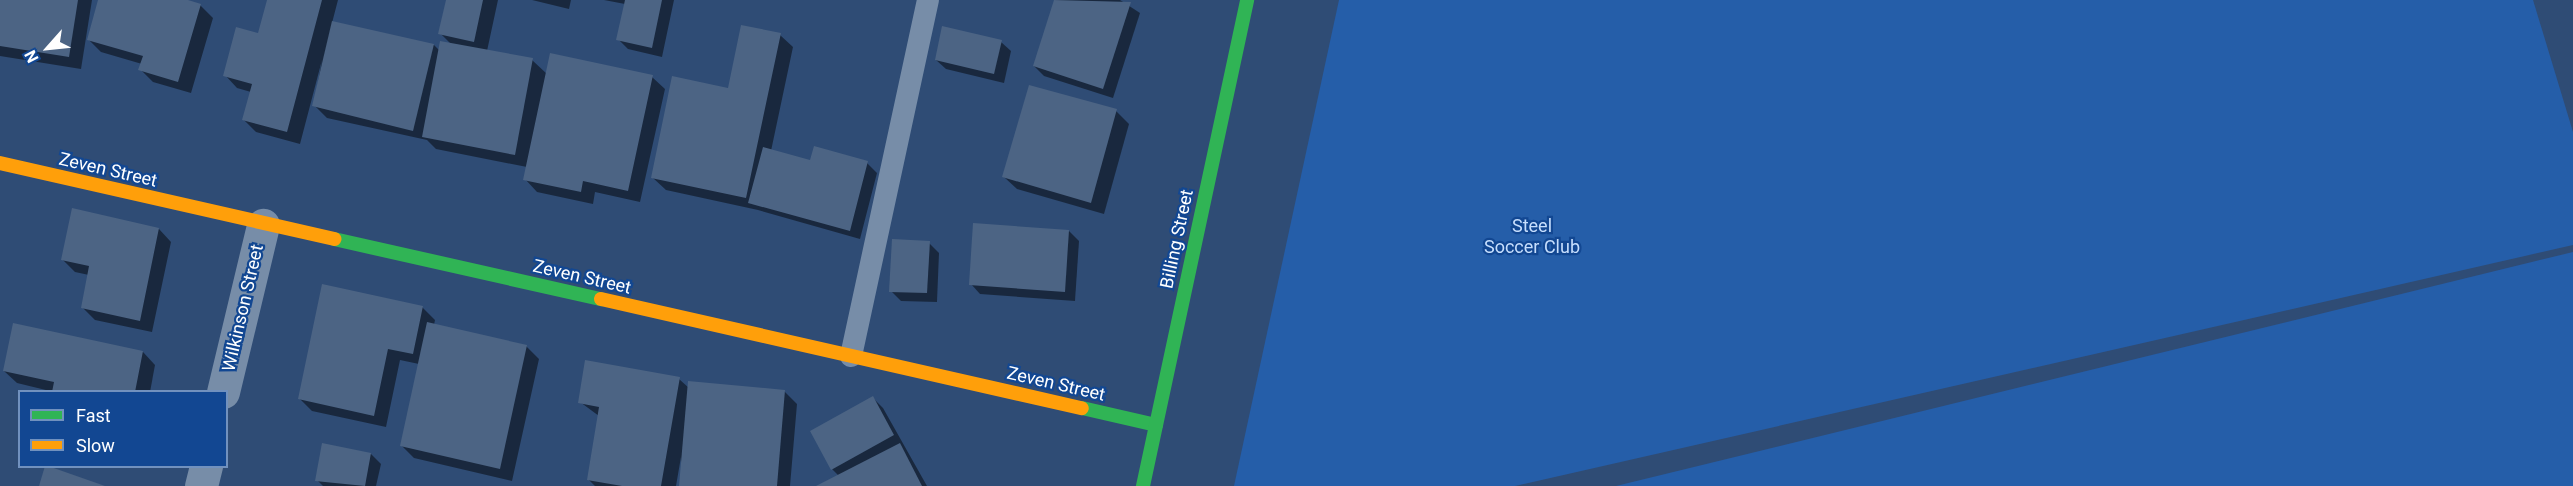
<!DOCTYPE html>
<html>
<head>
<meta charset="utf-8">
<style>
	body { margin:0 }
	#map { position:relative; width:2573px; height:486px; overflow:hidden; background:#2f4c75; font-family:Roboto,sans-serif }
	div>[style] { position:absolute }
	.green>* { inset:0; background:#255ea9 }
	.shadow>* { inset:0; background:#0007 }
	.building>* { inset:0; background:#4c6484 }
	.lane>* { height:22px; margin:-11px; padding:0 11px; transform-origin:11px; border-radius:11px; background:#778da8 }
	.street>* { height:33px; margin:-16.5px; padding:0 16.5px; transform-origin:16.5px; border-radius:16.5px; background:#778da8 }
	.fast>* { height:14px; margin:-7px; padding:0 7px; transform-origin:7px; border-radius:7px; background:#30b455 }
	.slow>* { height:14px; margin:-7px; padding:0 7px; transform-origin:7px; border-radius:7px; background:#ff9f0a }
	span { translate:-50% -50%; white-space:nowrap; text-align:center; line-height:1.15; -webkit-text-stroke:4.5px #124792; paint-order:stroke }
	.street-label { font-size:18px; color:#fff }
	.park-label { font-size:18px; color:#c6defd }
	.legend { position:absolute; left:18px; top:390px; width:210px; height:78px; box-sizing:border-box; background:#124792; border:2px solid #7191be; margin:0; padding:8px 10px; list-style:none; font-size:18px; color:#fff }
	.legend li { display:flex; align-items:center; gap:12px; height:30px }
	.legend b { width:30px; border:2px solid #7191be }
	.north { position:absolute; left:18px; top:18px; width:60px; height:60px; -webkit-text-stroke:4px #124792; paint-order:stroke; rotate:243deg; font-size:16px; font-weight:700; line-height:24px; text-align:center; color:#fff }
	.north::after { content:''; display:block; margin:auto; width:21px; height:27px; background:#fff; clip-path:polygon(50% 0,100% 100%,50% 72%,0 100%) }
</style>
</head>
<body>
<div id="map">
	<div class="green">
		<div style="clip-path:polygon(1339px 0,2533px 0,2573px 132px,2573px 245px,1515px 486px,1234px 486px)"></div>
		<div style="clip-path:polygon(2573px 252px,2573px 486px,1616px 486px)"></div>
	</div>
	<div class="shadow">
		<div style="clip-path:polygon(0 0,92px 0,81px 69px,0 56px)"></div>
		<div style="clip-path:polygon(100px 0,183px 0,200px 5px,213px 18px,191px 93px,153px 82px,140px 69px,142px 64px,101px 52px,88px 39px)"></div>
		<div style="clip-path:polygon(268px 0,338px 0,332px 23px,434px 45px,440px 51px,451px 44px,440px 33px,447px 0,498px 0,487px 51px,532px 60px,547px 74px,652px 77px,665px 89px,640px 202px,595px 192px,593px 204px,537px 192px,525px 179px,527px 167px,436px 149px,427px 140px,327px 118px,314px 105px,322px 60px,300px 144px,256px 132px,243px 119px,251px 92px,237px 88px,225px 75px,259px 35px)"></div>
		<div style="clip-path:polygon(532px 0,571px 0,569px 9px)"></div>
		<div style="clip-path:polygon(604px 0,674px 0,662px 57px,628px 49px,618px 39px,625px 4px)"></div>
		<div style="clip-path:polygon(1055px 0,1120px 0,1140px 13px,1113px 98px,1044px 76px,1034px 66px)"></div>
		<div style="clip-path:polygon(780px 35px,793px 47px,771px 151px,812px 162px,867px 163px,877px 173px,860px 239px,758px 210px,666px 190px,653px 178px)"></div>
		<div style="clip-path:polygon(1001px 42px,1011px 51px,1004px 83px,946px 69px,936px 60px)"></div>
		<div style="clip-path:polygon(1116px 111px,1129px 124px,1104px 214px,1017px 189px,1004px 177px)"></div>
		<div style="clip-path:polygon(159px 229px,171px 242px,152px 332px,95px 320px,83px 308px,89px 275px,75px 272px,63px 260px)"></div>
		<div style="clip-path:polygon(1069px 231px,1079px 241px,1075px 301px,980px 294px,971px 284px)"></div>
		<div style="clip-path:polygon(929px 243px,939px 253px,937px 302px,901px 301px,891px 291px)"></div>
		<div style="clip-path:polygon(422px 307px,435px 320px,434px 325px,526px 346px,539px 359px,512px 481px,414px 458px,401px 445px,419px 364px,400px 360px,386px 427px,312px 411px,300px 399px)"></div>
		<div style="clip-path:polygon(143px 352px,155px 365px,150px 392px,54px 392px,17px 383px,4px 371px)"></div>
		<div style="clip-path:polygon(679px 379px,689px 388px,784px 391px,797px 404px,790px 486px,681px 486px,681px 457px,676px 486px,595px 486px,588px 479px,599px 416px,580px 402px)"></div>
		<div style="clip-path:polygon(873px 398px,883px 408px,927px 486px,819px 486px,839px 476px,832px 469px)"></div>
		<div style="clip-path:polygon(323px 445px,371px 454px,381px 464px,376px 486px,323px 486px,317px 480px)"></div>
	</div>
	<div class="building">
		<div style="clip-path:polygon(0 0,78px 0,69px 57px,0 46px)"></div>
		<div style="clip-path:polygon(98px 0,188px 0,201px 4px,178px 82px,138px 70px,143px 56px,87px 40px)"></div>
		<div style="clip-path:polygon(267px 0,322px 0,287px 132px,242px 120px,252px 84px,223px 76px,236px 27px,258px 33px)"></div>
		<div style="clip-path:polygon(446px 0,483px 0,474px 42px,438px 34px)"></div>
		<div style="clip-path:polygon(625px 0,662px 0,652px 48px,616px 40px)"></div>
		<div style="clip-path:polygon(1054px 0,1131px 2px,1103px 89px,1033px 66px)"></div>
		<div style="clip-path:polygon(332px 21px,434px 44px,413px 131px,312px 106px)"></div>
		<div style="clip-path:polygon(741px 25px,781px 33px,746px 198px,651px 178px,672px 76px,728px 88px)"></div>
		<div style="clip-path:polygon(942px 26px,1002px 40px,994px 74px,935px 60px)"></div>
		<div style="clip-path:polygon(440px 41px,533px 58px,515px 155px,422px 137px)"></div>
		<div style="clip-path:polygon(550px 53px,653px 75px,628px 191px,583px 181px,581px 192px,523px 180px)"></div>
		<div style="clip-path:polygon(1029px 85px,1117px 109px,1091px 203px,1002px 177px)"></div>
		<div style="clip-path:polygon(814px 146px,868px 161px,850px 231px,748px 203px,763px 147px,810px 160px)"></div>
		<div style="clip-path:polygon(72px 208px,159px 228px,140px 321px,81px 308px,89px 266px,61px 260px)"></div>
		<div style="clip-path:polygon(973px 223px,1069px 230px,1065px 292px,969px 285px)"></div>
		<div style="clip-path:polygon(892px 239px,930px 241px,927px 293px,889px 292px)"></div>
		<div style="clip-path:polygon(322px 284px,423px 306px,413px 354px,388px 349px,374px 416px,298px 399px)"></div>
		<div style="clip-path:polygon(427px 322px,527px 345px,500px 469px,400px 446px)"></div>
		<div style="clip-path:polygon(13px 323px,143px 351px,135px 392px,52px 392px,54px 382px,3px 371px)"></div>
		<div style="clip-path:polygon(585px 360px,680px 377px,661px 486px,622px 486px,587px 480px,599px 407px,578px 403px)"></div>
		<div style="clip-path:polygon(688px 381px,785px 390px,777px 486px,679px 486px)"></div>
		<div style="clip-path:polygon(873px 396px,894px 435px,831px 470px,810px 431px)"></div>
		<div style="clip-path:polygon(322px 443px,371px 453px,365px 486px,315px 481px)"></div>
		<div style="clip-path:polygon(900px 443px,922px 486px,816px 486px)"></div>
		<div style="clip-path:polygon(45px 466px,48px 466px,105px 486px,39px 486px)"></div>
	</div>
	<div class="lane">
		<div style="left:851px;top:356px;width:364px;rotate:-77.8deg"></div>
	</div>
	<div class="street">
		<div style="left:223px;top:392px;width:172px;rotate:-76.5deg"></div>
		<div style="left:201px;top:486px;width:21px;rotate:-76deg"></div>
	</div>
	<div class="fast">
		<div style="left:334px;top:239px;width:274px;rotate:12.7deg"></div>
		<div style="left:1082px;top:408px;width:76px;rotate:12.9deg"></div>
		<div style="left:1143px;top:486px;width:497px;rotate:-77.9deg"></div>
	</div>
	<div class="slow">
		<div style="left:0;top:163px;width:343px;rotate:12.8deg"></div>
		<div style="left:601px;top:299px;width:493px;rotate:12.8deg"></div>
	</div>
	<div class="street-label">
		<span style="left:108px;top:170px;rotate:13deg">Zeven Street</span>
		<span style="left:1177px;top:239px;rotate:-78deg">Billing Street</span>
		<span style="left:582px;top:277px;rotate:13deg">Zeven Street</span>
		<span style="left:243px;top:308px;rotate:-77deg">Wilkinson Street</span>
		<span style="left:1056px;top:384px;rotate:13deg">Zeven Street</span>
	</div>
	<div class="park-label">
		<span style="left:1532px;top:237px">Steel<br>Soccer Club</span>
	</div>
	<ul class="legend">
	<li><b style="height:8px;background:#30b455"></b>Fast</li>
	<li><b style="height:8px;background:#ff9f0a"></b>Slow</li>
	</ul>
	<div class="north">N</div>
</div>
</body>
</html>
